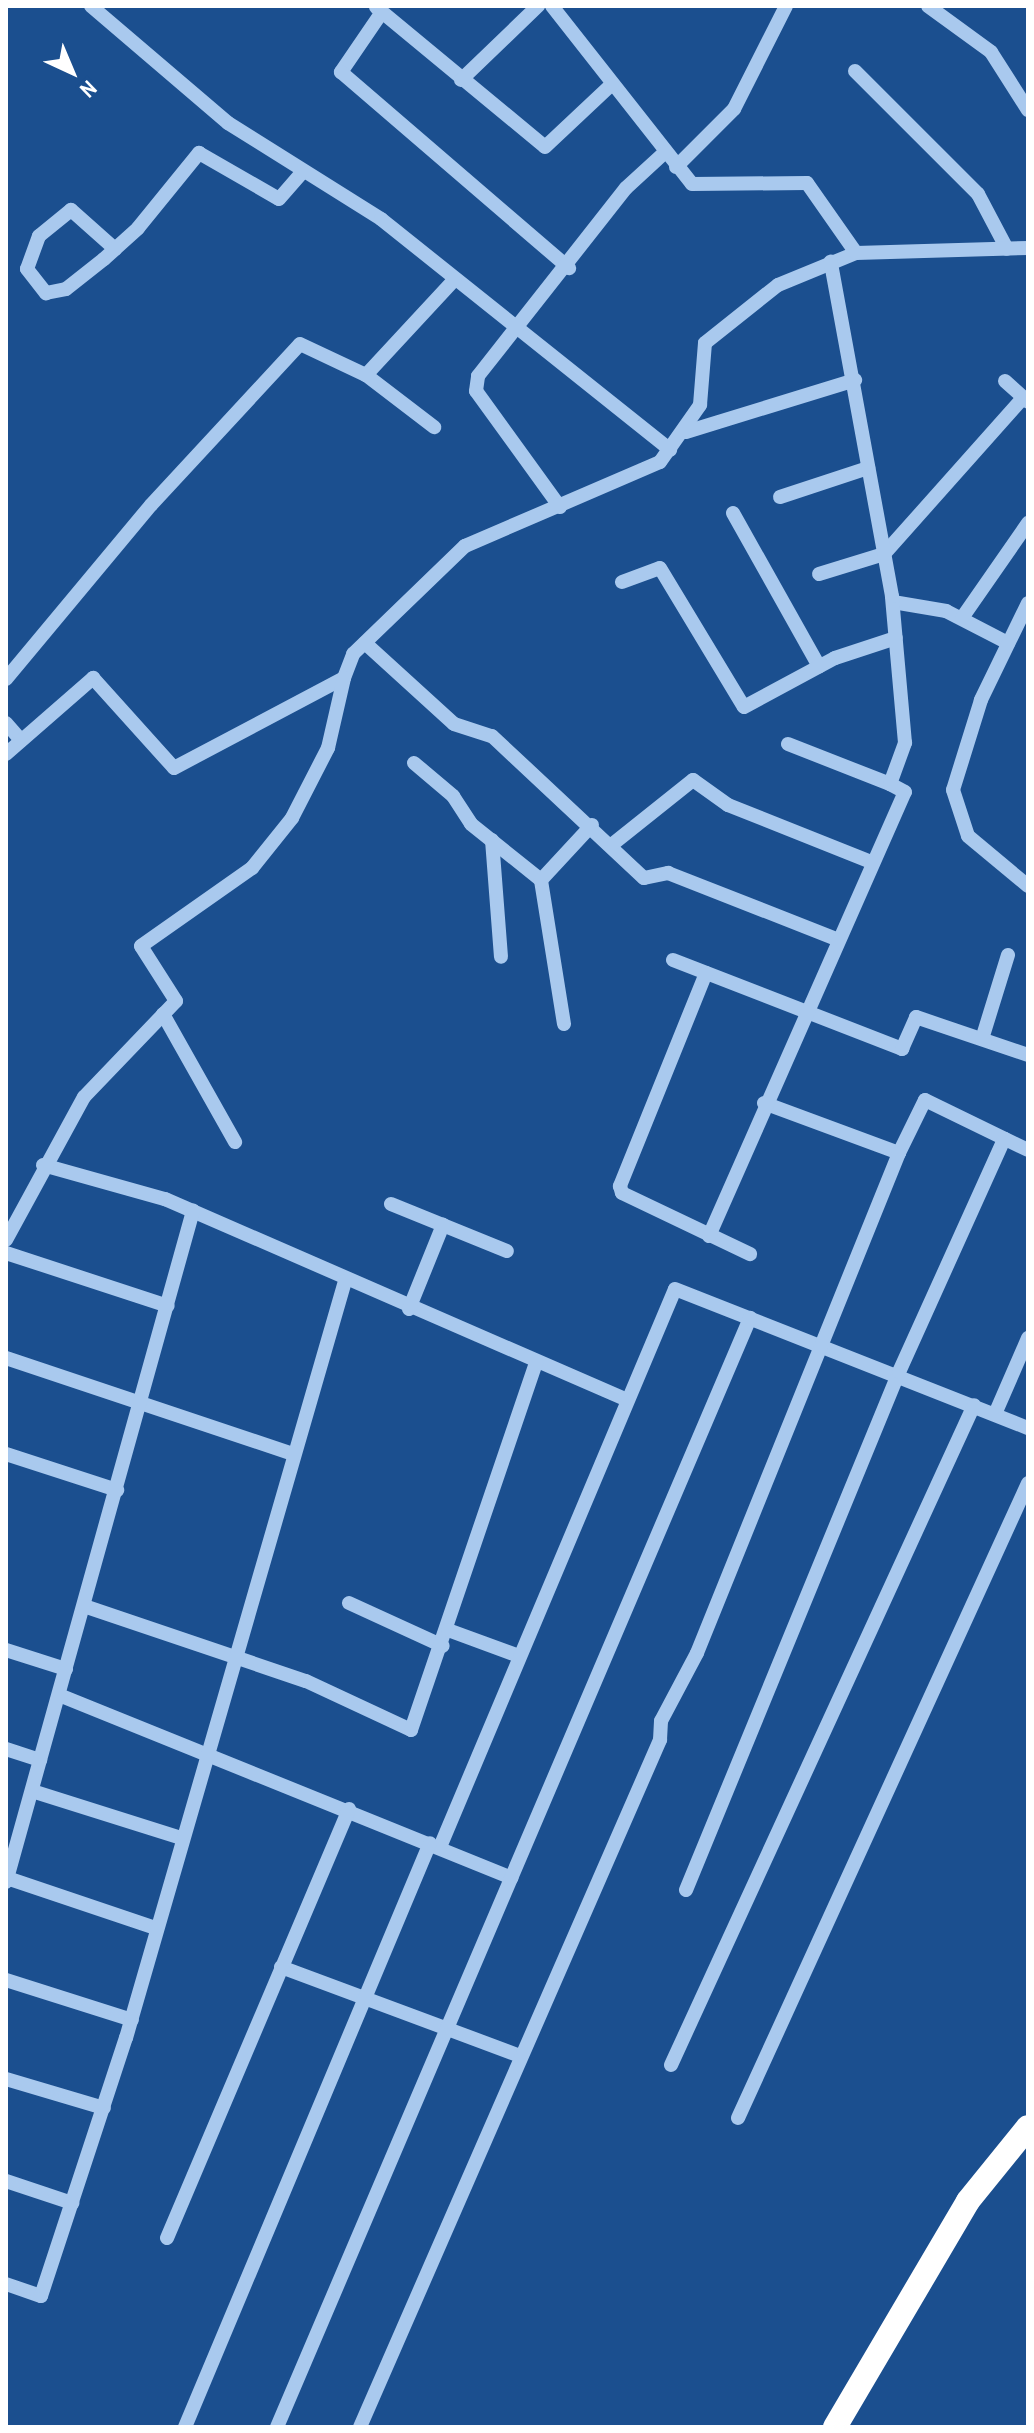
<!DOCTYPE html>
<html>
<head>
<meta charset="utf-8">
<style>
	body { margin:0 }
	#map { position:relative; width:1034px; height:2433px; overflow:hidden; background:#1b4f8f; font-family:"Archivo Narrow",sans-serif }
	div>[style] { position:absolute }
	.minor>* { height:14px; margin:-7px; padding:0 7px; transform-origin:7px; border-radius:7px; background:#a9c9ee }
	.highway>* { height:24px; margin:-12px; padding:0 12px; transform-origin:12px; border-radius:12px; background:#fff }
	span { translate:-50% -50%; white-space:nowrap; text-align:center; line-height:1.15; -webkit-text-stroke:8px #1b4f8f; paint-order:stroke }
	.frame { position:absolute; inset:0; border:8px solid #fff; pointer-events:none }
	.north { position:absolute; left:32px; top:32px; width:80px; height:80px; -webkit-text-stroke:6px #1b4f8f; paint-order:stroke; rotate:136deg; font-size:22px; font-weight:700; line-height:32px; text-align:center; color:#fff }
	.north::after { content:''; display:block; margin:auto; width:28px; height:36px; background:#fff; clip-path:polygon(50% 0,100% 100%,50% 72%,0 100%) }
</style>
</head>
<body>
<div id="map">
	<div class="minor">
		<div style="left:91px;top:6px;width:180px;rotate:40.5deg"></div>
		<div style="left:228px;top:123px;width:181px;rotate:32.1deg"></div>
		<div style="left:381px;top:219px;width:370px;rotate:38.6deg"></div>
		<div style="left:552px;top:6px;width:226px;rotate:51.8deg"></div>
		<div style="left:692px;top:184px;width:115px;rotate:-0.5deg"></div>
		<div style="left:807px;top:183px;width:85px;rotate:55deg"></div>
		<div style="left:928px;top:6px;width:78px;rotate:36.1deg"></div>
		<div style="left:991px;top:52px;width:69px;rotate:57.5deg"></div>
		<div style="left:376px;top:7px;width:219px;rotate:39.6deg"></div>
		<div style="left:545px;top:147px;width:92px;rotate:-43.2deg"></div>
		<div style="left:382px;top:12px;width:73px;rotate:124.3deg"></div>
		<div style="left:341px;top:72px;width:301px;rotate:40.7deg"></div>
		<div style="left:855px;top:71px;width:174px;rotate:45deg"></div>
		<div style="left:978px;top:194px;width:62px;rotate:62.2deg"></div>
		<div style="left:461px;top:80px;width:107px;rotate:-43.9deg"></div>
		<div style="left:676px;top:167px;width:82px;rotate:-45deg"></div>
		<div style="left:734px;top:109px;width:115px;rotate:-63.2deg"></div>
		<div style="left:115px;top:249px;width:59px;rotate:-138.4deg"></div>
		<div style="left:71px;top:210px;width:41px;rotate:140.9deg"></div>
		<div style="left:39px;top:236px;width:35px;rotate:110deg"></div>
		<div style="left:27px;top:269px;width:31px;rotate:52deg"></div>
		<div style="left:46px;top:293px;width:20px;rotate:-11deg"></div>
		<div style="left:66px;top:289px;width:48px;rotate:-38.3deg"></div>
		<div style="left:104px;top:259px;width:15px;rotate:-42deg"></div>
		<div style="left:115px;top:249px;width:31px;rotate:-42deg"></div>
		<div style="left:138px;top:228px;width:97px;rotate:-50.9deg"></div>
		<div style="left:199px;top:153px;width:92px;rotate:29.9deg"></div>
		<div style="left:279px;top:199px;width:37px;rotate:-49deg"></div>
		<div style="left:366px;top:375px;width:131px;rotate:-47.2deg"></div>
		<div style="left:1005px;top:381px;width:31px;rotate:42deg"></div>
		<div style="left:686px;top:432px;width:177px;rotate:-17.1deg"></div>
		<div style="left:780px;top:497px;width:93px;rotate:-18.2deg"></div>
		<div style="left:560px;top:507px;width:143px;rotate:-125.9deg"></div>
		<div style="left:476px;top:391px;width:15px;rotate:-82deg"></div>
		<div style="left:478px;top:376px;width:239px;rotate:-51.8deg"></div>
		<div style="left:626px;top:188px;width:52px;rotate:-42.6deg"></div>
		<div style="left:733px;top:513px;width:176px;rotate:60.7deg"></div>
		<div style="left:819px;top:574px;width:68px;rotate:-17.1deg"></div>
		<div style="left:884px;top:554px;width:209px;rotate:-48.3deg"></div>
		<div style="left:622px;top:582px;width:40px;rotate:-20.2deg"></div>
		<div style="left:660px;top:568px;width:162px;rotate:58.9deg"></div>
		<div style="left:744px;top:707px;width:103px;rotate:-28.3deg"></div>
		<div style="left:835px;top:658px;width:64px;rotate:-18.2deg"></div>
		<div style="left:893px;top:602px;width:54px;rotate:9.6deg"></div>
		<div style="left:946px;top:611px;width:70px;rotate:27.3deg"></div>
		<div style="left:1028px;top:603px;width:108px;rotate:115.9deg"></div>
		<div style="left:981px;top:700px;width:94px;rotate:107.3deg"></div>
		<div style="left:953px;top:790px;width:48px;rotate:71.9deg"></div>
		<div style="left:968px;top:836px;width:78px;rotate:39.8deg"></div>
		<div style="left:962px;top:618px;width:116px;rotate:-55.2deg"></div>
		<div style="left:365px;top:643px;width:120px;rotate:42.3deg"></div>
		<div style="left:454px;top:724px;width:40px;rotate:18deg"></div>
		<div style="left:492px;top:736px;width:208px;rotate:43.1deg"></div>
		<div style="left:644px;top:878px;width:25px;rotate:-12deg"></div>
		<div style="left:668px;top:873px;width:180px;rotate:21.4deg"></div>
		<div style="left:6px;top:679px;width:226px;rotate:-50.2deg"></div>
		<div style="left:151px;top:505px;width:219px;rotate:-47.2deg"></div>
		<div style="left:300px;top:344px;width:73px;rotate:25.2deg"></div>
		<div style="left:366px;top:375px;width:86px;rotate:37.4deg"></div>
		<div style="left:6px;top:723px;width:23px;rotate:49deg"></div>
		<div style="left:788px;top:744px;width:110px;rotate:21.4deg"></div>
		<div style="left:6px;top:754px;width:116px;rotate:-41.1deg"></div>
		<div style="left:93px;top:678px;width:121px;rotate:48deg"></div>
		<div style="left:174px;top:768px;width:192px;rotate:-27.9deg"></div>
		<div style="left:344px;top:678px;width:26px;rotate:-69deg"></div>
		<div style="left:353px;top:654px;width:156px;rotate:-44deg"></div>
		<div style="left:465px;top:546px;width:212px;rotate:-23.3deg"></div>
		<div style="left:660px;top:462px;width:70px;rotate:-54.9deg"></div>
		<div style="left:700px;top:405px;width:62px;rotate:-85.4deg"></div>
		<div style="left:705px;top:343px;width:93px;rotate:-38.5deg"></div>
		<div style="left:778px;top:285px;width:84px;rotate:-22.3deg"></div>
		<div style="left:856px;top:253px;width:172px;rotate:-1.7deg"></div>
		<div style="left:414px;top:763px;width:51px;rotate:40.2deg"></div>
		<div style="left:453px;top:796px;width:33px;rotate:57deg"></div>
		<div style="left:471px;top:824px;width:90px;rotate:38.7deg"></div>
		<div style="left:492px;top:840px;width:117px;rotate:85.6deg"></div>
		<div style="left:614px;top:843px;width:101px;rotate:-38.6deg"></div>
		<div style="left:693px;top:780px;width:43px;rotate:35.5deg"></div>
		<div style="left:728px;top:805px;width:152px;rotate:21.7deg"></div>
		<div style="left:673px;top:960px;width:246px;rotate:21.2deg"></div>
		<div style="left:902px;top:1049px;width:35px;rotate:-66deg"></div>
		<div style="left:916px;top:1017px;width:118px;rotate:18.7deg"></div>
		<div style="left:706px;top:973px;width:230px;rotate:112deg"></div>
		<div style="left:620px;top:1186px;width:7px;rotate:74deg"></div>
		<div style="left:622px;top:1193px;width:142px;rotate:25.5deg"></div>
		<div style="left:163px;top:1014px;width:147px;rotate:60.6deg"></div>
		<div style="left:564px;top:1024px;width:146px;rotate:-99.1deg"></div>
		<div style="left:541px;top:880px;width:75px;rotate:-47.2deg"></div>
		<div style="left:982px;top:1039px;width:88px;rotate:-72.8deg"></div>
		<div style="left:764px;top:1103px;width:144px;rotate:20.3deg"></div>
		<div style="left:899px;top:1153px;width:59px;rotate:-63.9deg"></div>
		<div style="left:925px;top:1100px;width:114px;rotate:25.9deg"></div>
		<div style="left:43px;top:1165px;width:127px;rotate:15.6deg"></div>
		<div style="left:165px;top:1199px;width:502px;rotate:23.5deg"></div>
		<div style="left:391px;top:1204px;width:125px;rotate:22.1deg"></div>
		<div style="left:709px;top:1236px;width:485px;rotate:-66.2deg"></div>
		<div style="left:905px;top:792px;width:17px;rotate:-152deg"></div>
		<div style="left:890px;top:784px;width:44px;rotate:-69.9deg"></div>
		<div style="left:905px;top:743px;width:148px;rotate:-95.1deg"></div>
		<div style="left:892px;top:596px;width:340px;rotate:-100.4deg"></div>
		<div style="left:6px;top:1240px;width:163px;rotate:-61.4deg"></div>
		<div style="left:84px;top:1097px;width:133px;rotate:-46.2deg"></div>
		<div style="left:176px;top:1001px;width:65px;rotate:-122.5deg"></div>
		<div style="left:141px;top:946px;width:136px;rotate:-35.1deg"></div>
		<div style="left:252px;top:868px;width:64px;rotate:-51.3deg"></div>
		<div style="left:292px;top:818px;width:79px;rotate:-62.8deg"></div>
		<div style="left:328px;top:748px;width:72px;rotate:-77.1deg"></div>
		<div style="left:6px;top:1253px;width:170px;rotate:18.1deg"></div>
		<div style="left:409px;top:1309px;width:91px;rotate:-68deg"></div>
		<div style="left:6px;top:1358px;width:303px;rotate:18.5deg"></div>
		<div style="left:995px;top:1414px;width:83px;rotate:-66.5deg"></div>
		<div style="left:6px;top:1454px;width:117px;rotate:18deg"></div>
		<div style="left:349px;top:1603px;width:103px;rotate:24.6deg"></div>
		<div style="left:84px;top:1606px;width:234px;rotate:18.7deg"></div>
		<div style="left:306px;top:1681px;width:116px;rotate:25deg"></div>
		<div style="left:411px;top:1730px;width:389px;rotate:-71.2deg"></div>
		<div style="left:448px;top:1630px;width:76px;rotate:20.1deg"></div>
		<div style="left:6px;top:1650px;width:63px;rotate:17.6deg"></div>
		<div style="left:59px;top:1695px;width:488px;rotate:22deg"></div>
		<div style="left:6px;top:1749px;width:36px;rotate:18deg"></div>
		<div style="left:32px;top:1791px;width:156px;rotate:17.5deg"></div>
		<div style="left:440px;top:1847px;width:605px;rotate:-67.16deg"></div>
		<div style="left:675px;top:1289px;width:379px;rotate:21.5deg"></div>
		<div style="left:7px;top:1878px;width:157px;rotate:18.6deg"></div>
		<div style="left:6px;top:1882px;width:697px;rotate:-74.43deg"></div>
		<div style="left:686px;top:1890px;width:560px;rotate:-67.65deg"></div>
		<div style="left:899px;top:1372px;width:256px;rotate:-65.7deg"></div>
		<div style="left:281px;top:1967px;width:253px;rotate:20.4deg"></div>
		<div style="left:6px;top:1980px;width:132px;rotate:17.6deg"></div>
		<div style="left:671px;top:2065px;width:726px;rotate:-65.34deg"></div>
		<div style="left:6px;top:2079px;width:102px;rotate:16.5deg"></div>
		<div style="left:738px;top:2118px;width:698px;rotate:-65.45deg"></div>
		<div style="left:6px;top:2181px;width:70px;rotate:18.4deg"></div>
		<div style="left:167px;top:2238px;width:466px;rotate:-67deg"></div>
		<div style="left:6px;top:2284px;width:37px;rotate:19deg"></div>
		<div style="left:41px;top:2296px;width:272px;rotate:-71.8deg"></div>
		<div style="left:126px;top:2038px;width:788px;rotate:-73.86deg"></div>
		<div style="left:185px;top:2427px;width:633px;rotate:-67.24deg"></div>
		<div style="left:277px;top:2427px;width:1206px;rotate:-66.9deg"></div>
		<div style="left:360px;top:2427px;width:750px;rotate:-66.41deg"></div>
		<div style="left:660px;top:1740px;width:19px;rotate:-87deg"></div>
		<div style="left:661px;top:1721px;width:77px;rotate:-62.1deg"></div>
		<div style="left:697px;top:1653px;width:539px;rotate:-68deg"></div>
	</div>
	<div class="highway">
		<div style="left:835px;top:2427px;width:262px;rotate:-59.5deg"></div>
		<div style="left:968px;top:2201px;width:95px;rotate:-51deg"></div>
	</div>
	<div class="frame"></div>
	<div class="north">N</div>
</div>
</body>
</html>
